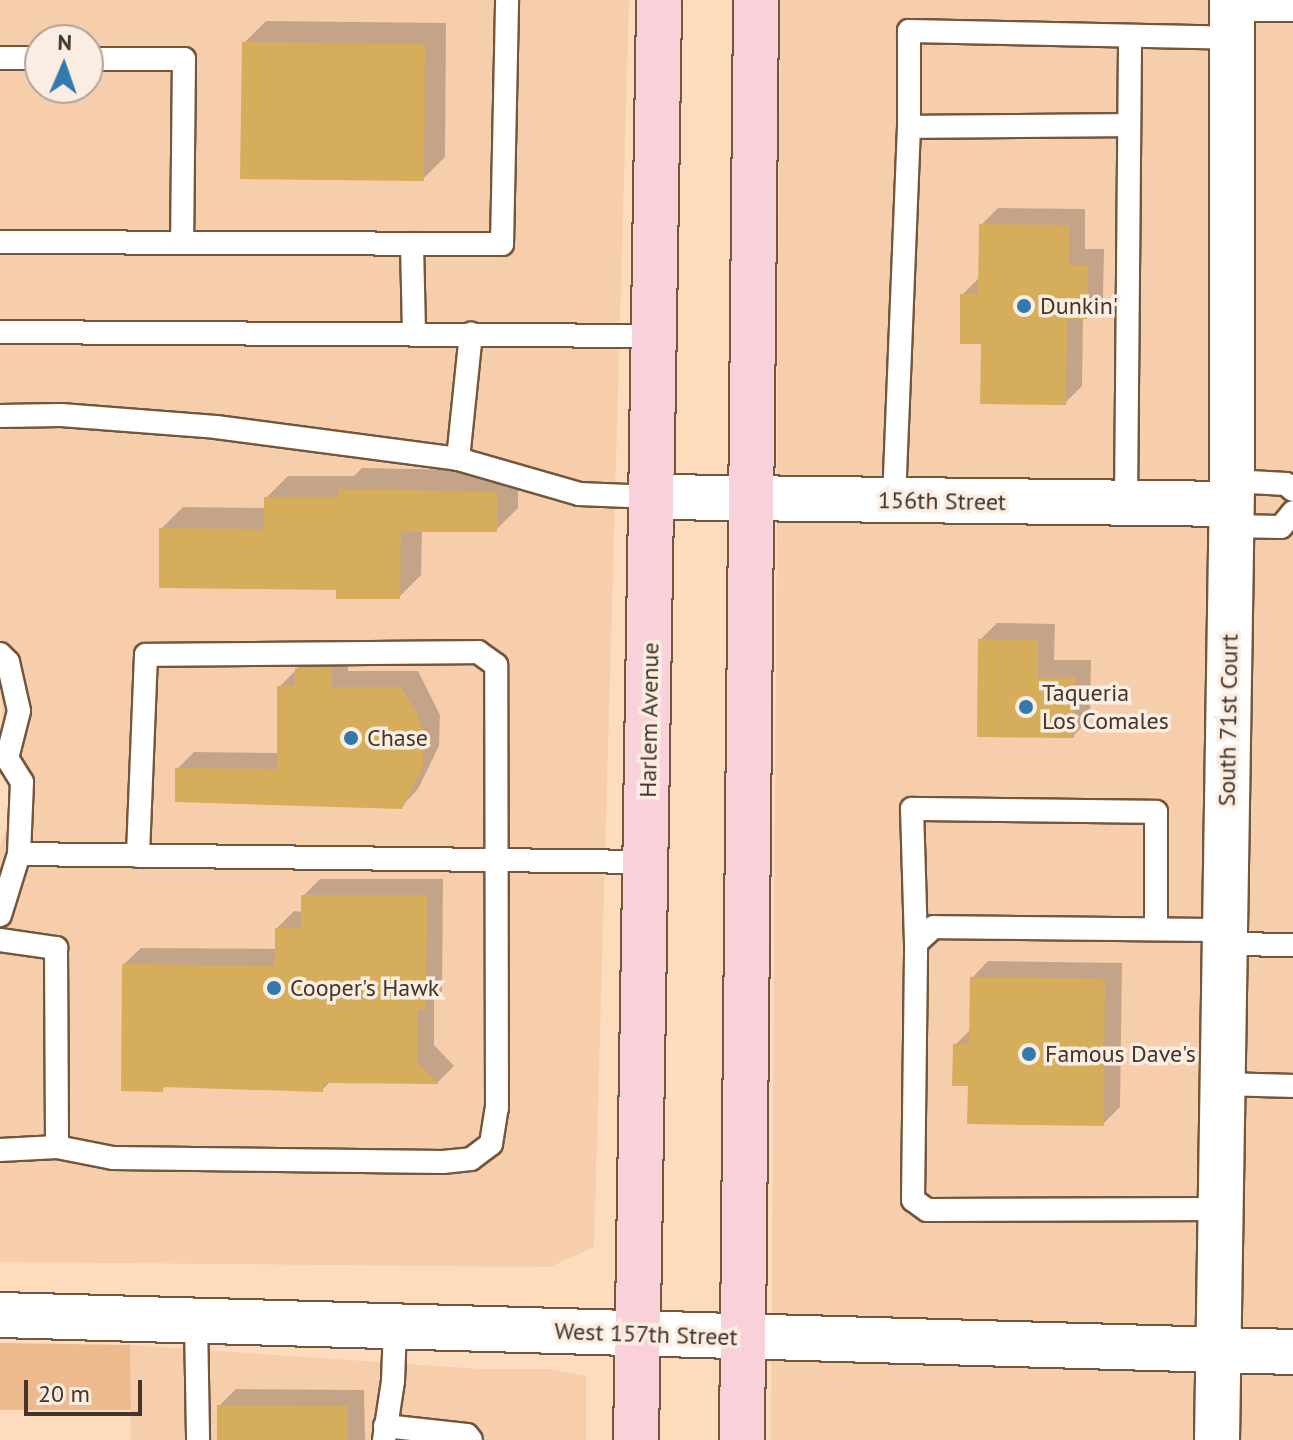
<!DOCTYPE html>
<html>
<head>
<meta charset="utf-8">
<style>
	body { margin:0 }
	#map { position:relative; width:1293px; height:1440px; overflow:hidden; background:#fddcbe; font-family:"PT Sans",sans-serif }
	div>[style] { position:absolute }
	.built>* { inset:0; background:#f6ceab }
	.green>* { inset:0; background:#ecba8c }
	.shadow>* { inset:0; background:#0003 }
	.building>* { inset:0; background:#d5ad5b }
	.roads { filter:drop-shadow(2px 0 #73563c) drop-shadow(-2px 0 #73563c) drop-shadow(0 2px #73563c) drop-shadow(0 -2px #73563c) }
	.service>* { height:22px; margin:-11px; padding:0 11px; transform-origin:11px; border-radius:11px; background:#fff }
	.minor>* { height:44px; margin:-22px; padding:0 22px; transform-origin:22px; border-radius:22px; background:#fff }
	.primary>* { height:44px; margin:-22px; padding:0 22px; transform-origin:22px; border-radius:22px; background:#f9d1da }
	.dots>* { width:22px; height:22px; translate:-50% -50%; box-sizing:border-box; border:4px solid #fbede1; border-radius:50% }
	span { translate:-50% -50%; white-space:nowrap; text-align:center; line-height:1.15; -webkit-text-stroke:7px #fbede1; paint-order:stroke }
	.poi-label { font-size:24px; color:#43352a }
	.left { translate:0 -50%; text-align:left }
	.street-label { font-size:24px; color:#43352a }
	.north { position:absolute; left:24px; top:24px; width:80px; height:80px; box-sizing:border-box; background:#fbede1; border:2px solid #b1a398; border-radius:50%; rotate:2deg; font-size:22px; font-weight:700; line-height:32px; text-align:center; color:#43352a }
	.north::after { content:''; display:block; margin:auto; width:28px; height:36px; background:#327aae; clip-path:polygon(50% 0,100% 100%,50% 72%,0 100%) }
	.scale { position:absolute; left:24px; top:1380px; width:118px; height:36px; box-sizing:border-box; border:4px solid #43352a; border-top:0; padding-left:10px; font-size:24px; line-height:28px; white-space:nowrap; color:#43352a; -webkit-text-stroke:6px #fbede1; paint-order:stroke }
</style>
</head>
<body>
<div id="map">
	<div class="built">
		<div style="clip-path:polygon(evenodd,0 0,629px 0,594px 1247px,550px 1267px,0 1262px,0 846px,11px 815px,0 688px,0 0,40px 40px,88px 40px,88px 88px,40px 88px,40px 40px)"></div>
		<div style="clip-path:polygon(780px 0,1293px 0,1293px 1440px,771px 1440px)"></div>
		<div style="clip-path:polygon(130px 1345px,481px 1369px,550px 1369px,586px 1376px,586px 1440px,131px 1440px)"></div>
	</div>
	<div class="green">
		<div style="clip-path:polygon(0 1343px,130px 1345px,131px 1410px,0 1410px)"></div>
	</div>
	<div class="shadow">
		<div style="clip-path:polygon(266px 21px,446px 23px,445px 157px,423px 179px,244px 43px)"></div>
		<div style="clip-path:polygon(998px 208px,1085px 209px,1085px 249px,1104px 249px,1103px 300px,1083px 317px,1082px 386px,1065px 403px,983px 342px,962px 295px,980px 277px,981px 225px)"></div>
		<div style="clip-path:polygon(362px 468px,518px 471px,518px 508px,496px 530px,422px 530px,421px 575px,399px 597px,338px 588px,161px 529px,183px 507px,266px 508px,266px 498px,288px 476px,354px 476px)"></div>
		<div style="clip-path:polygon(997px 623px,1055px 624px,1054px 660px,1091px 660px,1090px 719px,1073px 736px,980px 640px)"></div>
		<div style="clip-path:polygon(348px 651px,348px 671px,418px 671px,440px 715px,439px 746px,418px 789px,401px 807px,177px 769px,194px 752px,279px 753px,279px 687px,314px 652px)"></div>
		<div style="clip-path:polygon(320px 879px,443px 879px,442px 991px,434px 999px,434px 1045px,454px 1066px,438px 1082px,331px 1081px,322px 1090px,166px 1085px,162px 1090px,124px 964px,141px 948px,277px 949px,277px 928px,294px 911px,303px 912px,303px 896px)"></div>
		<div style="clip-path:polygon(988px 961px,1122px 963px,1120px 1107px,1103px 1124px,970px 1084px,955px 1045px,971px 1029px,972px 978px)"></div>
		<div style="clip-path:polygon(236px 1389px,364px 1390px,365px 1440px,219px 1440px,219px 1406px)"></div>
	</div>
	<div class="building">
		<div style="clip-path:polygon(242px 42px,425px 44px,424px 181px,240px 179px)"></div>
		<div style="clip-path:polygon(979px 224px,1069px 225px,1069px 265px,1088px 266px,1087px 319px,1067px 319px,1066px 405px,980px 404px,981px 344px,960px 344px,960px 294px,978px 294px)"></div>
		<div style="clip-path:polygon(338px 489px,497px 492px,497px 532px,401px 532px,400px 599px,336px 599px,336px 590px,159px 588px,159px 528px,264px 529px,264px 497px,338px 497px)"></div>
		<div style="clip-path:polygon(978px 639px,1038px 640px,1038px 677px,1075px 677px,1074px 738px,977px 737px)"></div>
		<div style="clip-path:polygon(332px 667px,332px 687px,401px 687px,417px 714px,424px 733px,423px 765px,402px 809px,175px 802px,175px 768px,277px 769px,277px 686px,295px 686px,295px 668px)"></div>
		<div style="clip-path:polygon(301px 895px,427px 895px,426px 1010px,418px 1010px,418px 1063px,439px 1084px,323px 1083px,323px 1092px,163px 1087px,163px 1092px,121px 1091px,122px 964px,275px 966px,275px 928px,301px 928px)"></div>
		<div style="clip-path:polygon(970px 977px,1105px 979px,1104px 1126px,967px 1124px,968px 1086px,952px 1086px,953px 1044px,969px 1044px)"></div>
		<div style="clip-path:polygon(217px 1405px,348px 1406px,348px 1440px,217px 1440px)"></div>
	</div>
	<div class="roads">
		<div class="service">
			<div style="left:1232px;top:10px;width:61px"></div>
			<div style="left:0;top:58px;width:40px"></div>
			<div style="left:88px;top:59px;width:96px"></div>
			<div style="left:184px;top:59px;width:183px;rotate:90.6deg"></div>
			<div style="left:909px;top:127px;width:219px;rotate:-0.5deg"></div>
			<div style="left:0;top:242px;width:502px;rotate:0.23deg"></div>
			<div style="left:502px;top:244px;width:244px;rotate:-88.8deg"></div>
			<div style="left:412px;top:244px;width:90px;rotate:88.7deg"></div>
			<div style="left:0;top:332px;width:656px;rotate:0.35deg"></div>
			<div style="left:0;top:416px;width:61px;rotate:-0.9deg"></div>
			<div style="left:61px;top:415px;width:155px;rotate:4.4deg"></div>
			<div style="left:216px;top:427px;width:244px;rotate:7.5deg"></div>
			<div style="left:458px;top:459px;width:126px;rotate:16.1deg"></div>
			<div style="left:579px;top:494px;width:74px;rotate:2.3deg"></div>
			<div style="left:458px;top:459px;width:126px;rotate:-84.1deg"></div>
			<div style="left:1232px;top:481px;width:54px;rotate:3.2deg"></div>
			<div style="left:1286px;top:484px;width:9px;rotate:41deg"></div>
			<div style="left:894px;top:500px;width:373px;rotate:-87.7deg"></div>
			<div style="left:909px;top:127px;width:96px;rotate:-90deg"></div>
			<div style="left:909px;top:31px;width:323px;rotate:1.2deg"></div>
			<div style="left:1126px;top:503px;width:466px;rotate:-89.5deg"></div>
			<div style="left:1231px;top:526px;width:50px;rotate:1.1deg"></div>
			<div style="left:1281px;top:527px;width:19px;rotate:-51deg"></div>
			<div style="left:0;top:654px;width:11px;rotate:45deg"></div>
			<div style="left:8px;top:662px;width:50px;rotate:77.3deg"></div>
			<div style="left:19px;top:711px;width:49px;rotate:104.3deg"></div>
			<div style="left:0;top:754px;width:8px;rotate:30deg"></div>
			<div style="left:7px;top:758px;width:28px;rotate:58deg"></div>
			<div style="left:22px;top:782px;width:72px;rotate:92.4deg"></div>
			<div style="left:19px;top:854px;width:64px;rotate:107.3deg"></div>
			<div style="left:19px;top:854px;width:627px;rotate:0.73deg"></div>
			<div style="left:0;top:940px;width:57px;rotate:8.1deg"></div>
			<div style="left:56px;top:948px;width:199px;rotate:89.7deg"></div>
			<div style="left:57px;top:1147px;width:57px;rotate:177deg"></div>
			<div style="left:916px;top:943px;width:134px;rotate:-91.7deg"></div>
			<div style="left:912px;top:809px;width:244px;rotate:0.7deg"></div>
			<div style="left:1156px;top:812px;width:117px;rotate:90deg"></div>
			<div style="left:1225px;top:944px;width:68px;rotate:0.8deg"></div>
			<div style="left:1223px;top:1084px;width:70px;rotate:1.6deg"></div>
			<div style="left:57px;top:1147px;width:57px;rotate:11.1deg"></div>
			<div style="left:113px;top:1158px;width:330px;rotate:0.7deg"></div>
			<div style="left:443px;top:1162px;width:28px;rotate:-6deg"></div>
			<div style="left:471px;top:1159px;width:25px;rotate:-37deg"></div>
			<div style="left:491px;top:1144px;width:36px;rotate:-81deg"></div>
			<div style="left:497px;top:1108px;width:443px;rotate:-90.1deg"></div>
			<div style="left:496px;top:665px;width:22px;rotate:-144deg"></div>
			<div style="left:478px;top:652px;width:332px;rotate:179.5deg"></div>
			<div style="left:146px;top:655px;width:201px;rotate:92.3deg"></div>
			<div style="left:1221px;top:1209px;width:294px;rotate:179.8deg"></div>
			<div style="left:927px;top:1210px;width:17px;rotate:-144deg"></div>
			<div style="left:913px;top:1200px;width:257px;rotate:-89.3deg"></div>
			<div style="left:916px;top:943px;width:24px;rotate:-42deg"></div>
			<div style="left:934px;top:927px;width:291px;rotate:0.6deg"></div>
			<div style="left:196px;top:1321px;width:119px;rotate:89deg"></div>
			<div style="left:385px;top:1426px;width:82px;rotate:6.3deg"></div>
			<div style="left:467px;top:1435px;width:6px;rotate:51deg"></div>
			<div style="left:384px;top:1440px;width:60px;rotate:-81.3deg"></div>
			<div style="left:393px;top:1381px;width:55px;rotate:-87.9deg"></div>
		</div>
		<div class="minor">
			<div style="left:653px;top:497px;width:578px;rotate:0.69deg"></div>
			<div style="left:0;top:1315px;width:1294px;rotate:1.64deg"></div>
			<div style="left:1217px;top:1440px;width:959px;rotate:-89.1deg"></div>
			<div style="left:1232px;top:481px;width:481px;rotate:-90deg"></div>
		</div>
		<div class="primary">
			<div style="left:636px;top:1440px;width:1440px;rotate:-89.08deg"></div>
			<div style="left:742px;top:1440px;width:1440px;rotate:-89.44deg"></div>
		</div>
	</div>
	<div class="dots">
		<div style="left:1024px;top:306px;background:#327aae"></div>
		<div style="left:1026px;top:707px;background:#327aae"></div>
		<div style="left:351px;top:738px;background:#327aae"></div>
		<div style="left:274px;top:988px;background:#327aae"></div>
		<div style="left:1029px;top:1054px;background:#327aae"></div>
	</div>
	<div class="poi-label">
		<span class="left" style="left:1040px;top:306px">Dunkin'</span>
		<span class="left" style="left:1042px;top:707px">Taqueria<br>Los Comales</span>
		<span class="left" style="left:367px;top:738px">Chase</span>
		<span class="left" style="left:290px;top:988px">Cooper's Hawk</span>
		<span class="left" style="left:1045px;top:1054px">Famous Dave's</span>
	</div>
	<div class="street-label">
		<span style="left:942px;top:501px;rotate:1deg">156th Street</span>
		<span style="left:649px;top:720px;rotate:-89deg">Harlem Avenue</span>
		<span style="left:1228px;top:720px;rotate:-89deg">South 71st Court</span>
		<span style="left:646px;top:1334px;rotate:2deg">West 157th Street</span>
	</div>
	<div class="north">N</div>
	<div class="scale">20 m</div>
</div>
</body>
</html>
